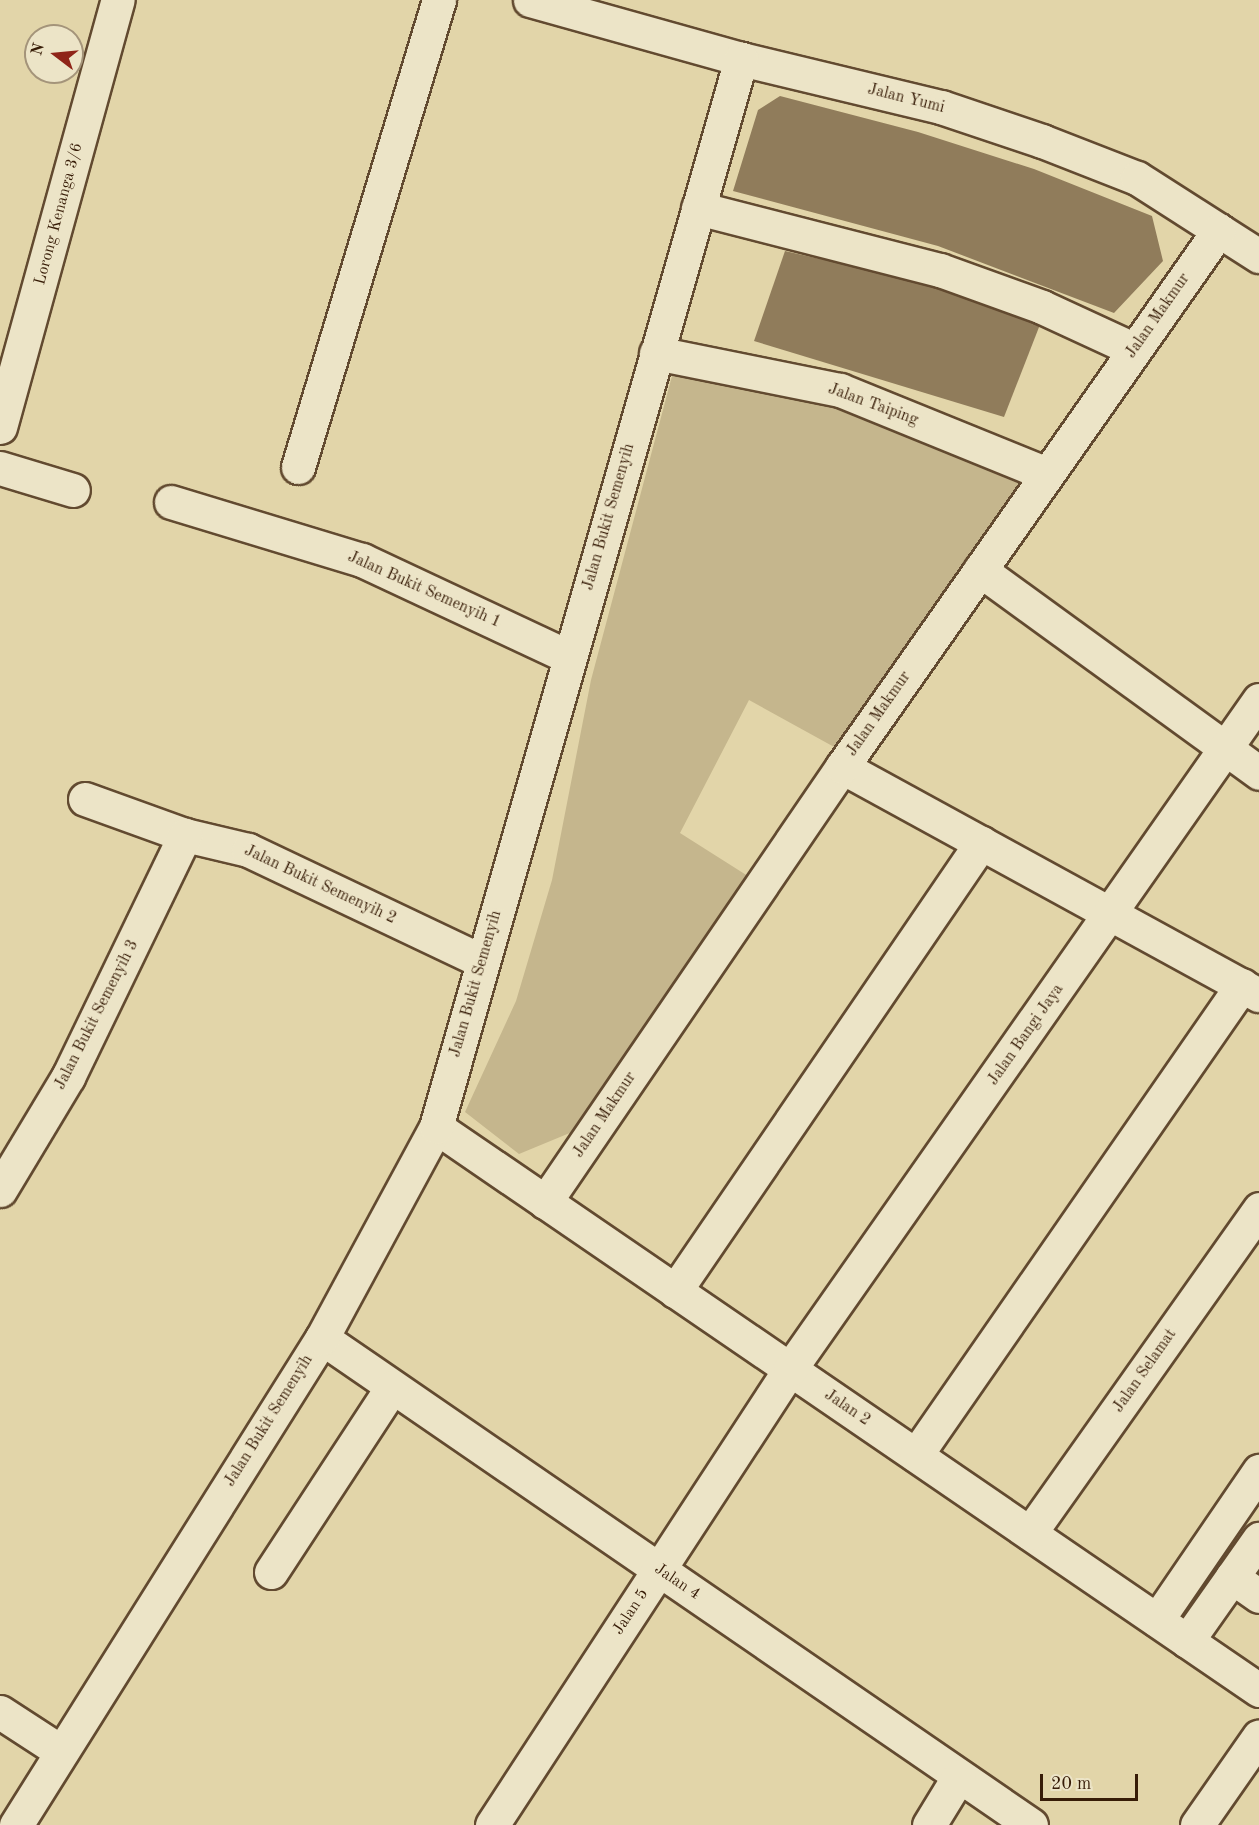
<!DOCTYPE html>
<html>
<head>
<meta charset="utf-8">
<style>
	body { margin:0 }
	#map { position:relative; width:1259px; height:1825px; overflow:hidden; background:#e2d5a9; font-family:"Old Standard TT",serif }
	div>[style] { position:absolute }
	.green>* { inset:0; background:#c5b68d }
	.building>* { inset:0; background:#907c5b }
	.roads { filter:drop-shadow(2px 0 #624a30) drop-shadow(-2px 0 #624a30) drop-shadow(0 2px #624a30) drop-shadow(0 -2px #624a30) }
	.minor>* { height:33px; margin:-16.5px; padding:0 16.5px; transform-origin:16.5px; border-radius:16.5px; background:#ece4c7 }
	span { translate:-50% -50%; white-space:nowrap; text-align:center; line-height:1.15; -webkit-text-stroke:6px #ece4c7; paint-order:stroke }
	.street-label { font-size:16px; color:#371c07 }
	.north { position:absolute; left:24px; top:24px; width:60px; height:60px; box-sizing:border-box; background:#ece4c7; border:2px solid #a4947a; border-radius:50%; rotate:286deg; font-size:16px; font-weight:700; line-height:24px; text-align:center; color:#371c07 }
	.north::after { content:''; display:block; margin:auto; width:21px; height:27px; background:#8f2418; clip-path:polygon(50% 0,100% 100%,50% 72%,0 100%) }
	.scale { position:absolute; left:1040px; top:1774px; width:98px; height:27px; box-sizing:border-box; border:3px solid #371c07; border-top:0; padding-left:8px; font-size:18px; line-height:21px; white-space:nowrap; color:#371c07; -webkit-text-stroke:4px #ece4c7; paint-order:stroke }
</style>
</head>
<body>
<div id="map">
	<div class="green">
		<div style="clip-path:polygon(672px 376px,819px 400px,869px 417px,1022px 485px,836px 748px,749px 700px,680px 833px,751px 878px,577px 1130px,519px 1154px,465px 1112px,516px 1001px,552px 880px,591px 680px)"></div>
	</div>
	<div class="building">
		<div style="clip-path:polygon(780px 96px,918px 132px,1034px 169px,1152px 216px,1163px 261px,1114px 313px,938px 246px,733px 191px,758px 110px)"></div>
		<div style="clip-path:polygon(785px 251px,922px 282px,1041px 322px,1004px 417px,754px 341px)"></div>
	</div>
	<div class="roads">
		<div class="minor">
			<div style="left:530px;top:0;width:219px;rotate:15.6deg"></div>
			<div style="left:741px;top:59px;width:206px;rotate:13.5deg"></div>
			<div style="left:941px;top:107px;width:107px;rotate:18.6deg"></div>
			<div style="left:1042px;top:141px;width:102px;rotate:21.3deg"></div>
			<div style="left:1137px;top:178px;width:145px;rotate:32.6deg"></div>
			<div style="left:698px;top:208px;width:250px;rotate:14.4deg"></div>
			<div style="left:940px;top:270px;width:109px;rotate:19.9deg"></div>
			<div style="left:1042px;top:307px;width:102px;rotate:24.8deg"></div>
			<div style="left:656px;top:353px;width:188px;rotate:11.4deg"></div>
			<div style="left:840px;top:390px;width:223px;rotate:22.1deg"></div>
			<div style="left:0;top:427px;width:443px;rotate:-74.6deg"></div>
			<div style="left:298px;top:467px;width:488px;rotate:-73.2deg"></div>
			<div style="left:0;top:468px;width:76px;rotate:16.8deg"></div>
			<div style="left:171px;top:502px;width:200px;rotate:16.9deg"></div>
			<div style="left:362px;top:560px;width:229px;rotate:25.1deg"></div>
			<div style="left:980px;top:570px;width:345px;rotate:36deg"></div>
			<div style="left:842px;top:767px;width:475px;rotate:28.7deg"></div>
			<div style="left:85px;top:799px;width:106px;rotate:19.8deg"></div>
			<div style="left:185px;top:835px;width:65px;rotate:13.4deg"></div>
			<div style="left:248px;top:850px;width:259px;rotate:25.4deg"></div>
			<div style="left:436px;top:1127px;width:997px;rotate:34.38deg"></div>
			<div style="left:0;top:1190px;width:132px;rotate:-59deg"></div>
			<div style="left:68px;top:1077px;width:269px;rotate:-64.2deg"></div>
			<div style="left:545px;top:1202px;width:527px;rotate:-55.68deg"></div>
			<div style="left:842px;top:767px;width:656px;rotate:-54.93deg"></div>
			<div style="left:675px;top:1291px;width:543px;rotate:-55.67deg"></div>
			<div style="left:322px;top:1338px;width:860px;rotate:34.48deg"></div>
			<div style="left:916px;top:1455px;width:572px;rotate:-55.25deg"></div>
			<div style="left:1030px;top:1533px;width:397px;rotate:-54.7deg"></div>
			<div style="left:271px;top:1572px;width:221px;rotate:-56.8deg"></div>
			<div style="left:1232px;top:1577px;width:33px;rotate:35deg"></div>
			<div style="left:1157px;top:1620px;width:181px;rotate:-55.6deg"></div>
			<div style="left:1187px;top:1641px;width:125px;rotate:-54.8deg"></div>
			<div style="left:0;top:1712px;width:72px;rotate:33deg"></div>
			<div style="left:16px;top:1825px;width:575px;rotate:-57.86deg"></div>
			<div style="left:322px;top:1338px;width:240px;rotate:-61.6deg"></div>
			<div style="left:436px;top:1127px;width:1111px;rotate:-74.06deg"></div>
			<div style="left:492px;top:1825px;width:545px;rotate:-56.84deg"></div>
			<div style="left:790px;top:1369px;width:817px;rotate:-54.97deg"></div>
			<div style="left:929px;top:1825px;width:57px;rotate:-58.5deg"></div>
			<div style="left:1197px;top:1825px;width:108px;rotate:-55.1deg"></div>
		</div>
	</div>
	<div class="street-label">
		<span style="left:906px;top:99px;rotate:14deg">Jalan Yumi</span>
		<span style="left:59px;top:214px;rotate:-75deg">Lorong Kenanga 3/6</span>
		<span style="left:1158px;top:316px;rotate:-55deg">Jalan Makmur</span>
		<span style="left:873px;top:405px;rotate:20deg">Jalan Taiping</span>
		<span style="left:609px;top:517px;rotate:-74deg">Jalan Bukit Semenyih</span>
		<span style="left:424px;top:590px;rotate:24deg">Jalan Bukit Semenyih 1</span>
		<span style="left:879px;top:714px;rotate:-55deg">Jalan Makmur</span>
		<span style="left:320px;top:885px;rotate:25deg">Jalan Bukit Semenyih 2</span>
		<span style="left:476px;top:984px;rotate:-74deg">Jalan Bukit Semenyih</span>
		<span style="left:97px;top:1015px;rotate:-63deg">Jalan Bukit Semenyih 3</span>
		<span style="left:1026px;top:1035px;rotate:-55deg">Jalan Bangi Jaya</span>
		<span style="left:605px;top:1115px;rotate:-56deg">Jalan Makmur</span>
		<span style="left:1145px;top:1371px;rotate:-55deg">Jalan Selamat</span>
		<span style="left:847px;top:1408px;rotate:34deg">Jalan 2</span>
		<span style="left:269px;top:1421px;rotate:-58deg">Jalan Bukit Semenyih</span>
		<span style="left:677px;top:1582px;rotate:34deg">Jalan 4</span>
		<span style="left:631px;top:1612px;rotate:-57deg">Jalan 5</span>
	</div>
	<div class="north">N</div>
	<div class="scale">20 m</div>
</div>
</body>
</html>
